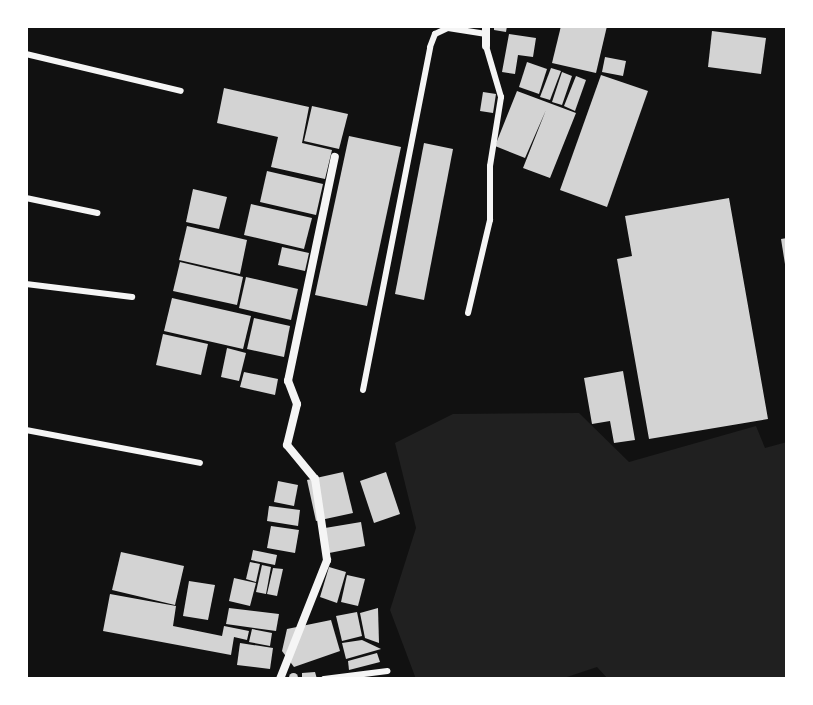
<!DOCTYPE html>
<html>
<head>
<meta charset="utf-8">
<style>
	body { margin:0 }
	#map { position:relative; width:813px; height:705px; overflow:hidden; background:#111; font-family:"Work Sans",sans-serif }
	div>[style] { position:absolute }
	.green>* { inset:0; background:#202020 }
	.building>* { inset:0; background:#d3d3d3 }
	.round { border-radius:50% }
	.service>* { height:6px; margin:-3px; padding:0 3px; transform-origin:3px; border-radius:3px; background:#f5f5f5 }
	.minor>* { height:8px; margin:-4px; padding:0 4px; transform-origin:4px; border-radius:4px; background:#f5f5f5 }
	span { translate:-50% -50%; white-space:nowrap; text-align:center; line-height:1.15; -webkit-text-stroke:8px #fff; paint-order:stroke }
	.frame { position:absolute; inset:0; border:28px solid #fff; pointer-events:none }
</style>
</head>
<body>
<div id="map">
	<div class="green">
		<div style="clip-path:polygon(579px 413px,629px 462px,756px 426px,765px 448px,787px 442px,787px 679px,608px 679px,597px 667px,561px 679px,416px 679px,390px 610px,416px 528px,395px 443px,453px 414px)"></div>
	</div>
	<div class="building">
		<div style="clip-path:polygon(494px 26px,507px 26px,506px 32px,494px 30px)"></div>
		<div style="clip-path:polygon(561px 26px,607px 26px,596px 73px,552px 63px)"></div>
		<div style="clip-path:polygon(712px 31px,766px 38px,761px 74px,708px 67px)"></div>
		<div style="clip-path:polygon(509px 34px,536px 38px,533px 57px,518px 55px,515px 74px,502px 72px)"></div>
		<div style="clip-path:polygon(605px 57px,626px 61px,623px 76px,602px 72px)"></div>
		<div style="clip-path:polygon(527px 62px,547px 69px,539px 94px,519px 87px)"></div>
		<div style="clip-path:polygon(551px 68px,561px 71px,550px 100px,540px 97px)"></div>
		<div style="clip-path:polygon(562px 72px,572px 76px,562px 105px,552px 102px)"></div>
		<div style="clip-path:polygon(601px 75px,648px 91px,607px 207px,560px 190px)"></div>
		<div style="clip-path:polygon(576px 76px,586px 80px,575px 111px,564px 106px)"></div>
		<div style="clip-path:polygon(224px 88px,309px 107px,302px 143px,332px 150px,325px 179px,271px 167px,278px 137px,217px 123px)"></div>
		<div style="clip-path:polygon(517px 91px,576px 113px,550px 178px,523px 168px,546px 110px,525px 158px,495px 146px)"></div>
		<div style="clip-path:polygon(483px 92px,496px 94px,493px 113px,480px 111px)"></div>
		<div style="clip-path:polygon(312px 106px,348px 114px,339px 149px,304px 141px)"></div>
		<div style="clip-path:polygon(349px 136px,401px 147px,367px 306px,315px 295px)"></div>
		<div style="clip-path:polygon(424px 143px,453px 149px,424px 300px,395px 294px)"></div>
		<div style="clip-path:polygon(267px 171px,323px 184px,316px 215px,260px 202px)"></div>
		<div style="clip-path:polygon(193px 189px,227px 197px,219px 229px,186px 222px)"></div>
		<div style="clip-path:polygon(729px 198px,768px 419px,649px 439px,617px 259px,632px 256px,625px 216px)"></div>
		<div style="clip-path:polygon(251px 204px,312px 218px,304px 249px,244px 235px)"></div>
		<div style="clip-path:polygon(187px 226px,247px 240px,240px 274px,179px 260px)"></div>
		<div style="clip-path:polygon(787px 238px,787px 264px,785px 264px,781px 239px)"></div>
		<div style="clip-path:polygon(282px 247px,309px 253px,305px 271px,278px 265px)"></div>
		<div style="clip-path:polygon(180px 262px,243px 277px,237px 305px,173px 291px)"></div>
		<div style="clip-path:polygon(246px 277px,298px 289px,291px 320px,239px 308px)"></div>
		<div style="clip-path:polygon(172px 298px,251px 316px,243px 349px,164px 331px)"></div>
		<div style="clip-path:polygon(254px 318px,290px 326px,284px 357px,247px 349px)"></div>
		<div style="clip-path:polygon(163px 334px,208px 344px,201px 375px,156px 365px)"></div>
		<div style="clip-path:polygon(227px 348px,246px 353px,239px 381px,221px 377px)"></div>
		<div style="clip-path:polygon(623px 371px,635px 440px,614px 443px,610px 421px,592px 424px,584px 378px)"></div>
		<div style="clip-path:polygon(244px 372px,278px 379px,275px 395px,240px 387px)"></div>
		<div style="clip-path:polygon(343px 472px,353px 513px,316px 521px,307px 480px)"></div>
		<div style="clip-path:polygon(386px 472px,400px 514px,374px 523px,360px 481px)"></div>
		<div style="clip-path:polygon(278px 481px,298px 485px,294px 506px,274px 502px)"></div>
		<div style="clip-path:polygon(269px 506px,300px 510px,298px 526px,267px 521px)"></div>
		<div style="clip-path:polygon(361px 522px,365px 546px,324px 554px,319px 529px)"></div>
		<div style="clip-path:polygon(271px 526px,299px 530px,295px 553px,267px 548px)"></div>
		<div style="clip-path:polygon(253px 550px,277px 555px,275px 565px,251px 560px)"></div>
		<div style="clip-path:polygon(121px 552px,184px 566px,175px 605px,112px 590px)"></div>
		<div style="clip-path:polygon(250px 562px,260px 564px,256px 582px,246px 579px)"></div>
		<div style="clip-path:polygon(262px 565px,271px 567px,266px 594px,256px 592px)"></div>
		<div style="clip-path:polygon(329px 567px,346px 572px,337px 603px,320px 597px)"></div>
		<div style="clip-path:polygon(273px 568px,283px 569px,277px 596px,267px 594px)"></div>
		<div style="clip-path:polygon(347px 575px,365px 579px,358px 606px,341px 602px)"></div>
		<div style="clip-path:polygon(234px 578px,256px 583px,250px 606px,229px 601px)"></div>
		<div style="clip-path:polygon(189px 581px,215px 585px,208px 620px,183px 616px)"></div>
		<div style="clip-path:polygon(110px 594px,176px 606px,173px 626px,222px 636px,224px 626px,249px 631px,247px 640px,234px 637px,231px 655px,103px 631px)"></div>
		<div style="clip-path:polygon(229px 608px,279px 614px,276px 631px,226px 624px)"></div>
		<div style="clip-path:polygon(378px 608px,379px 643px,365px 638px,360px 613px)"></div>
		<div style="clip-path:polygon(357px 612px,362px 636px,342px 641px,336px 616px)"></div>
		<div style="clip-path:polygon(331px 620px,340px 651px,294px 667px,282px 651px,287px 629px)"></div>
		<div style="clip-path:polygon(252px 629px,272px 633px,270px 646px,249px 642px)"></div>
		<div style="clip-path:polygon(362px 640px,381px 649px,346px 659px,342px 643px)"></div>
		<div style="clip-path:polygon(240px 643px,273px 648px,270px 669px,237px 665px)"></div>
		<div style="clip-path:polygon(377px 653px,380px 662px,349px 670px,348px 661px)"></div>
		<div style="clip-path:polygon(315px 672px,317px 679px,302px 679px,302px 673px)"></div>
		<div class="round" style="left:288.5px;top:672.5px;width:9px;height:9px"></div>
	</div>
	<div class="service">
		<div style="left:26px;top:54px;width:159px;rotate:13.4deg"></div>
		<div style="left:26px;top:198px;width:73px;rotate:11.9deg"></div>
		<div style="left:26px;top:284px;width:107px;rotate:7deg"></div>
		<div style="left:468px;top:313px;width:96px;rotate:-76.7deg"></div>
		<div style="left:490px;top:220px;width:54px;rotate:-90deg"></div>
		<div style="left:490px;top:166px;width:70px;rotate:-80.9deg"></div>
		<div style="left:501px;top:97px;width:53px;rotate:-106.4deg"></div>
		<div style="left:363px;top:390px;width:349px;rotate:-78.9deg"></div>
		<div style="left:430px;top:47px;width:14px;rotate:-69deg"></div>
		<div style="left:435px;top:34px;width:14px;rotate:-25deg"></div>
		<div style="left:448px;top:28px;width:37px;rotate:9deg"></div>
		<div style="left:26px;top:430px;width:177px;rotate:10.7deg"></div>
		<div style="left:324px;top:679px;width:64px;rotate:-7.2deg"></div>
	</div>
	<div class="minor">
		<div style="left:486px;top:26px;width:20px;rotate:90deg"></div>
		<div style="left:280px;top:679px;width:128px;rotate:-68.4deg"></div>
		<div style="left:327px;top:560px;width:82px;rotate:-98.4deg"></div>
		<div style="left:315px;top:479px;width:44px;rotate:-129.5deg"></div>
		<div style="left:287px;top:445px;width:42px;rotate:-76.3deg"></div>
		<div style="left:297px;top:404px;width:25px;rotate:-111deg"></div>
		<div style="left:288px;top:381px;width:229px;rotate:-78.2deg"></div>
	</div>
	<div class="frame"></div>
</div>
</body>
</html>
